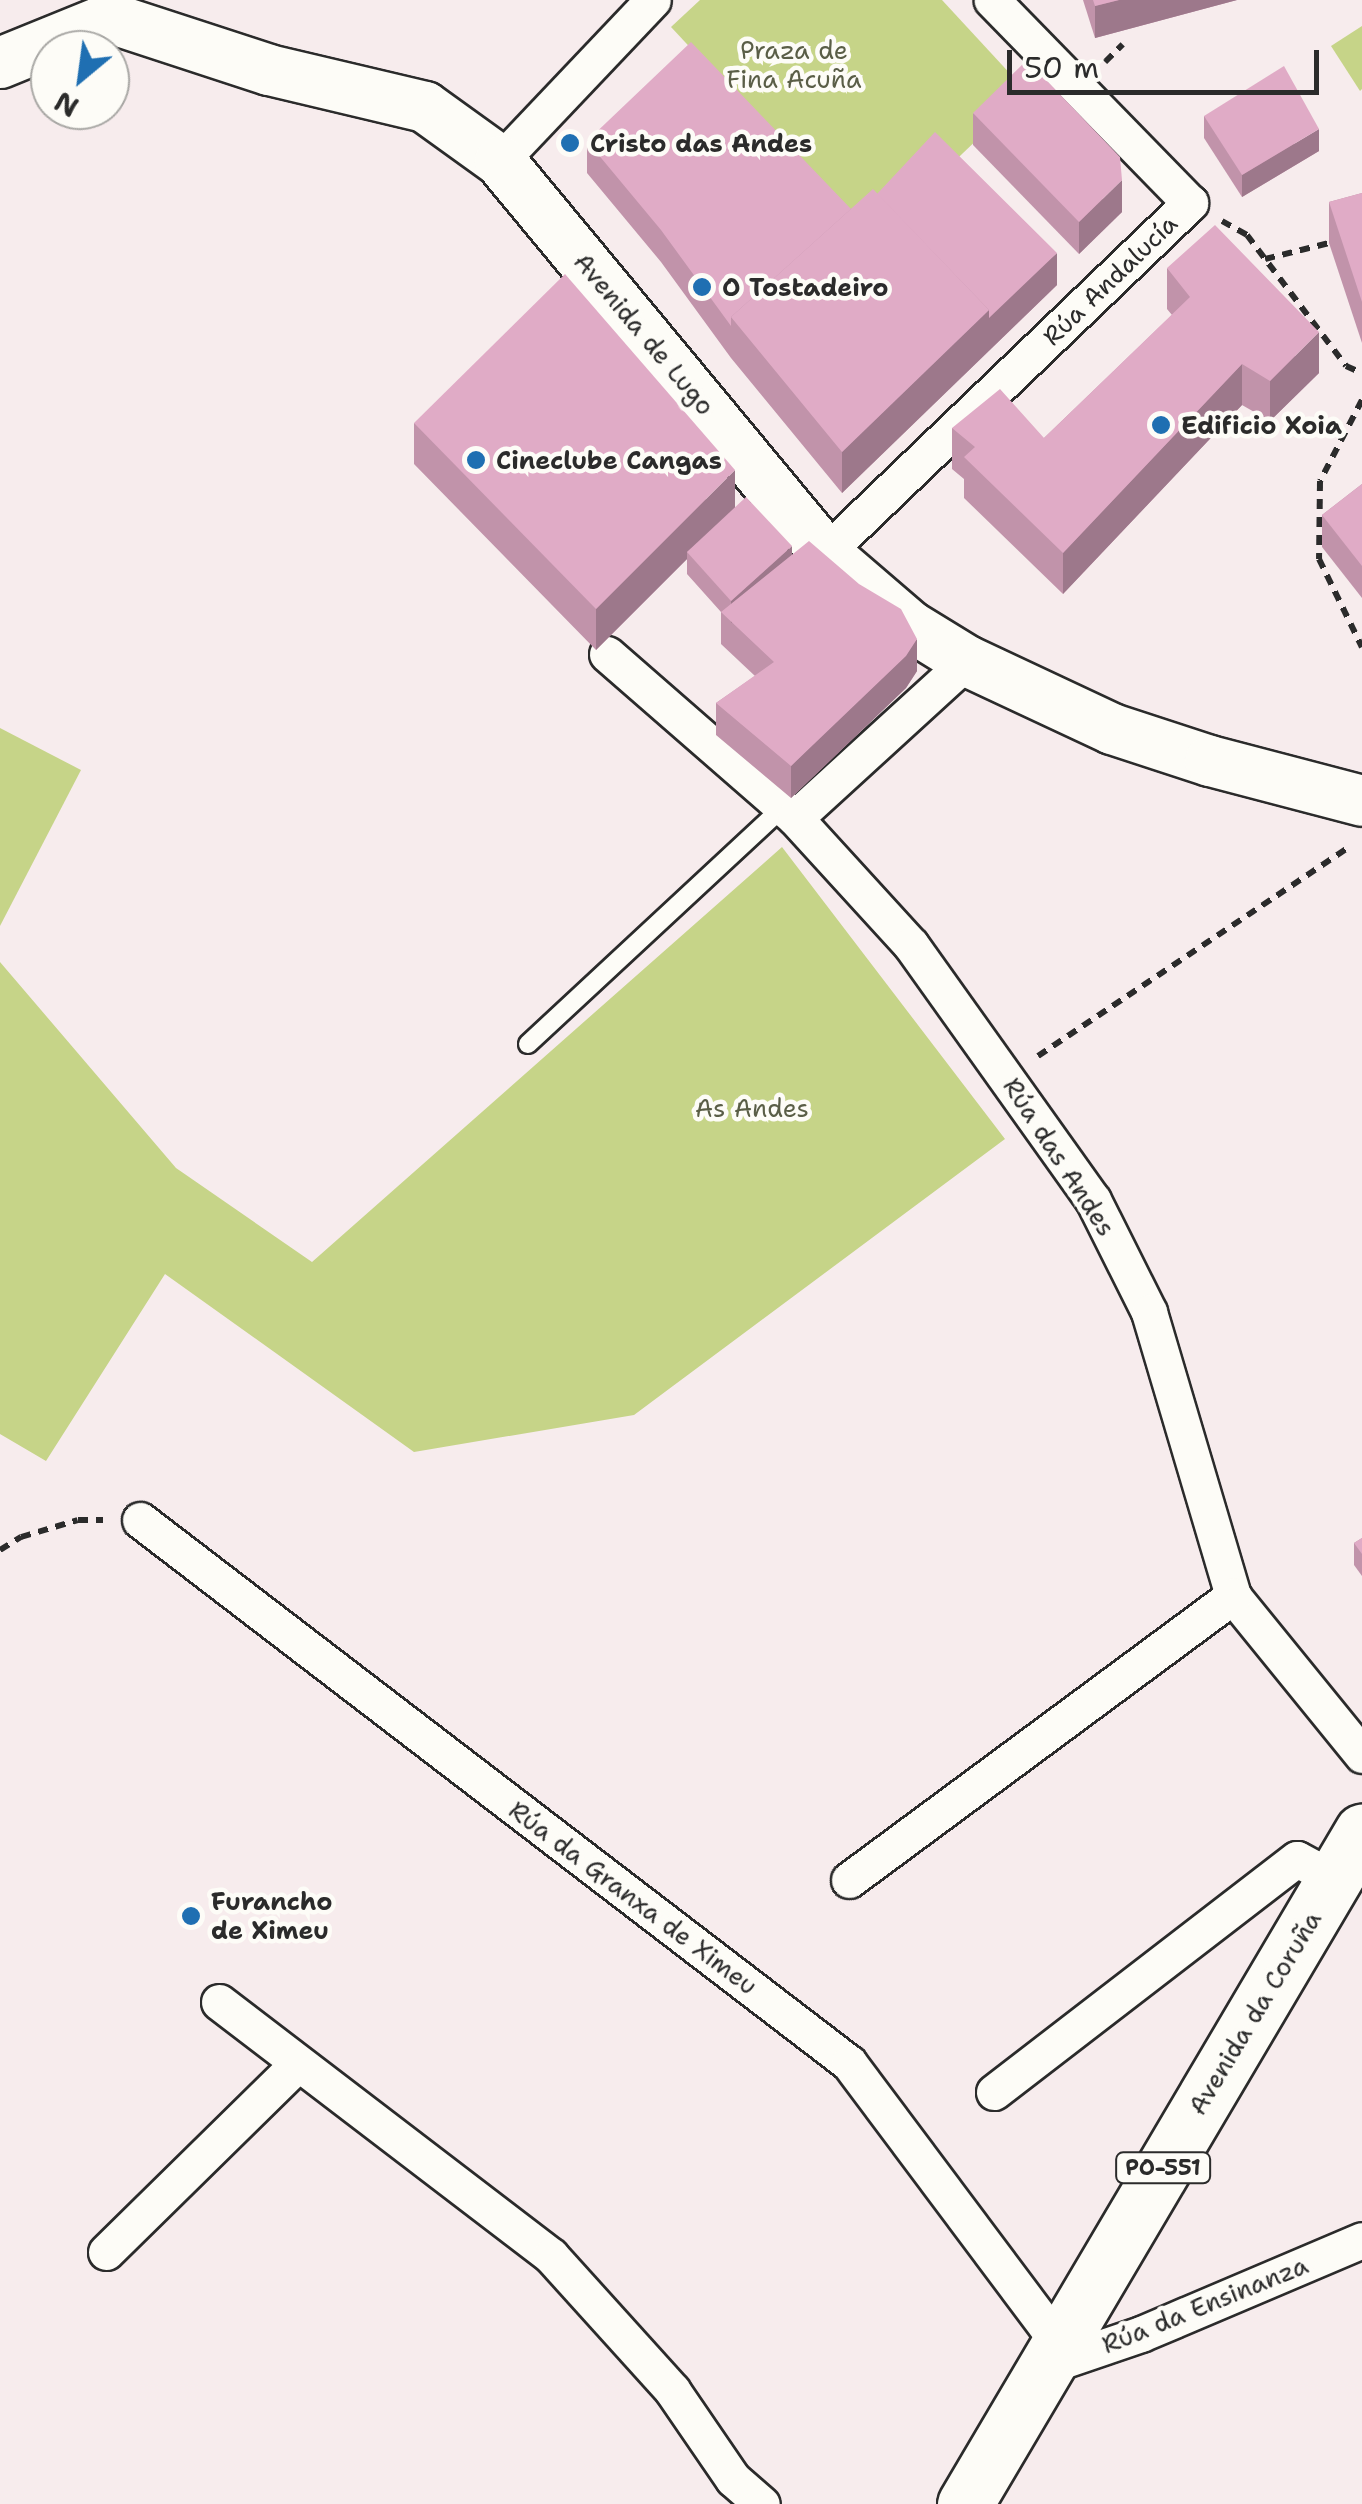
<!DOCTYPE html>
<html>
<head>
<meta charset="utf-8">
<style>
	body { margin:0 }
	#map { position:relative; width:1362px; height:2504px; overflow:hidden; background:#f7eced; font-family:"Shantell Sans",sans-serif }
	div>[style] { position:absolute }
	.green>* { inset:0; background:#c6d488 }
	.path>* { height:6px; margin-top:-3px; transform-origin:0; background:repeating-linear-gradient(90deg,#2b2b2b 0 10px,transparent 0 18px) }
	.roads { filter:drop-shadow(2px 0 #2b2b2b) drop-shadow(-2px 0 #2b2b2b) drop-shadow(0 2px #2b2b2b) drop-shadow(0 -2px #2b2b2b) }
	.lane>* { height:18px; margin:-9px; padding:0 9px; transform-origin:9px; border-radius:9px; background:#fdfcf7 }
	.street>* { height:35px; margin:-17.5px; padding:0 17.5px; transform-origin:17.5px; border-radius:17.5px; background:#fdfcf7 }
	.secondary>* { height:50px; margin:-25px; padding:0 25px; transform-origin:25px; border-radius:25px; background:#fdfcf7 }
	.primary>* { height:55px; margin:-27.5px; padding:0 27.5px; transform-origin:27.5px; border-radius:27.5px; background:#fdfcf7 }
	.wall>* { inset:0; background:#c193aa }
	.shaded-wall>* { inset:0; background:#9d788b }
	.building>* { inset:0; background:#e0abc6 }
	.dots>* { width:28px; height:28px; translate:-50% -50%; box-sizing:border-box; border:5px solid #fdfcf7; border-radius:50% }
	span { translate:-50% -50%; white-space:nowrap; text-align:center; line-height:1.15; -webkit-text-stroke:9px #fdfcf7; paint-order:stroke }
	.shield-label span { padding:2px 8px; background:#fdfcf7; border:2px solid; border-radius:8px; -webkit-text-stroke-width:0 }
	.shield-label { font-size:22px; color:#2b2b2b; font-weight:700 }
	.park-label { font-size:25px; color:#5a5e47 }
	.poi-label { font-size:25px; color:#2b2b2b; font-weight:700 }
	.left { translate:0 -50%; text-align:left }
	.street-label { font-size:25px; color:#2b2b2b }
	.north { position:absolute; left:30px; top:30px; width:100px; height:100px; box-sizing:border-box; background:#fdfcf7; border:2px solid #a9a8a5; border-radius:50%; rotate:209deg; font-size:28px; font-weight:700; line-height:40px; text-align:center; color:#2b2b2b }
	.north::after { content:''; display:block; margin:auto; width:35px; height:45px; background:#1f6fb2; clip-path:polygon(50% 0,100% 100%,50% 72%,0 100%) }
	.scale { position:absolute; left:1007px; top:50px; width:312px; height:45px; box-sizing:border-box; border:5px solid #2b2b2b; border-top:0; padding-left:12px; font-size:30px; line-height:35px; white-space:nowrap; color:#2b2b2b; -webkit-text-stroke:8px #fdfcf7; paint-order:stroke }
</style>
</head>
<body>
<div id="map">
	<div class="green">
		<div style="clip-path:polygon(700px 0,942px 0,1027px 92px,871px 241px,671px 27px)"></div>
		<div style="clip-path:polygon(1362px 26px,1362px 89px,1360px 91px,1331px 46px)"></div>
		<div style="clip-path:polygon(0 728px,81px 770px,0 926px)"></div>
		<div style="clip-path:polygon(782px 847px,1005px 1139px,634px 1415px,414px 1452px,165px 1274px,46px 1461px,0 1434px,0 962px,176px 1168px,312px 1262px)"></div>
	</div>
	<div class="path">
		<div style="left:1105px;top:62px;width:25px;rotate:-45deg"></div>
		<div style="left:1222px;top:221px;width:29px;rotate:29deg"></div>
		<div style="left:1247px;top:235px;width:164px;rotate:52.9deg"></div>
		<div style="left:1346px;top:366px;width:17px;rotate:24deg"></div>
		<div style="left:1265px;top:259px;width:66px;rotate:-14deg"></div>
		<div style="left:1362px;top:400px;width:91px;rotate:117.4deg"></div>
		<div style="left:1320px;top:481px;width:78px;rotate:90.7deg"></div>
		<div style="left:1319px;top:559px;width:98px;rotate:64deg"></div>
		<div style="left:1038px;top:1056px;width:377px;rotate:-33.9deg"></div>
		<div style="left:0;top:1550px;width:25px;rotate:-32deg"></div>
		<div style="left:21px;top:1537px;width:59px;rotate:-16.6deg"></div>
		<div style="left:78px;top:1520px;width:25px"></div>
	</div>
	<div class="roads">
		<div class="lane">
			<div style="left:528px;top:1044px;width:347px;rotate:-42.9deg"></div>
		</div>
		<div class="street">
			<div style="left:500px;top:161px;width:222px;rotate:-46.5deg"></div>
			<div style="left:825px;top:553px;width:506px;rotate:-43.8deg"></div>
			<div style="left:1190px;top:203px;width:284px;rotate:-134.3deg"></div>
			<div style="left:607px;top:654px;width:249px;rotate:41.1deg"></div>
			<div style="left:795px;top:818px;width:172px;rotate:47.6deg"></div>
			<div style="left:911px;top:945px;width:313px;rotate:54.5deg"></div>
			<div style="left:1093px;top:1200px;width:125px;rotate:63.4deg"></div>
			<div style="left:1149px;top:1312px;width:296px;rotate:73.5deg"></div>
			<div style="left:1233px;top:1596px;width:205px;rotate:50.9deg"></div>
			<div style="left:795px;top:818px;width:233px;rotate:-42.4deg"></div>
			<div style="left:140px;top:1520px;width:893px;rotate:37.45deg"></div>
			<div style="left:849px;top:2063px;width:351px;rotate:53.2deg"></div>
			<div style="left:849px;top:1880px;width:478px;rotate:-36.5deg"></div>
			<div style="left:219px;top:2002px;width:418px;rotate:37.4deg"></div>
			<div style="left:551px;top:2256px;width:181px;rotate:47.9deg"></div>
			<div style="left:672px;top:2390px;width:108px;rotate:55.6deg"></div>
			<div style="left:733px;top:2479px;width:38px;rotate:41deg"></div>
			<div style="left:994px;top:2092px;width:382px;rotate:-37.6deg"></div>
			<div style="left:1297px;top:1859px;width:42px;rotate:28.4deg"></div>
			<div style="left:106px;top:2252px;width:269px;rotate:-44.5deg"></div>
			<div style="left:1047px;top:2366px;width:99px;rotate:-18.8deg"></div>
			<div style="left:1141px;top:2334px;width:240px;rotate:-23deg"></div>
		</div>
		<div class="secondary">
			<div style="left:0;top:63px;width:119px;rotate:-22.2deg"></div>
			<div style="left:110px;top:18px;width:167px;rotate:18.1deg"></div>
			<div style="left:269px;top:70px;width:160px;rotate:13.3deg"></div>
			<div style="left:425px;top:107px;width:92px;rotate:35.8deg"></div>
			<div style="left:500px;top:161px;width:509px;rotate:50.34deg"></div>
			<div style="left:825px;top:553px;width:112px;rotate:40.7deg"></div>
			<div style="left:910px;top:626px;width:67px;rotate:31.6deg"></div>
			<div style="left:967px;top:661px;width:160px;rotate:25.1deg"></div>
			<div style="left:1112px;top:729px;width:103px;rotate:18.1deg"></div>
			<div style="left:1210px;top:761px;width:157px;rotate:14.7deg"></div>
		</div>
		<div class="primary">
			<div style="left:965px;top:2504px;width:781px;rotate:-59.43deg"></div>
		</div>
	</div>
	<div class="wall">
		<div style="clip-path:polygon(1083px 0,1237px 0,1095px 38px)"></div>
		<div style="clip-path:polygon(973px 113px,1122px 212px,1079px 254px,973px 145px)"></div>
		<div style="clip-path:polygon(1204px 116px,1319px 151px,1242px 197px,1204px 138px)"></div>
		<div style="clip-path:polygon(587px 141px,851px 209px,877px 194px,1057px 285px,842px 493px,731px 358px,661px 262px,587px 173px)"></div>
		<div style="clip-path:polygon(1362px 193px,1362px 343px,1329px 243px,1329px 202px)"></div>
		<div style="clip-path:polygon(1167px 268px,1319px 373px,1270px 421px,1242px 405px,1063px 594px,964px 498px,964px 479px,952px 469px,952px 428px,1044px 438px,1172px 315px,1167px 309px)"></div>
		<div style="clip-path:polygon(414px 423px,735px 507px,792px 555px,917px 671px,906px 688px,791px 798px,716px 735px,716px 703px,755px 676px,721px 644px,721px 612px,687px 574px,687px 559px,596px 650px,414px 464px)"></div>
		<div style="clip-path:polygon(1362px 484px,1362px 598px,1322px 547px,1322px 515px)"></div>
		<div style="clip-path:polygon(1362px 1538px,1362px 1576px,1354px 1565px,1354px 1543px)"></div>
	</div>
	<div class="shaded-wall">
		<div style="clip-path:polygon(1119px 0,1237px 0,1095px 38px,1095px 6px)"></div>
		<div style="clip-path:polygon(1319px 129px,1319px 151px,1242px 197px,1242px 175px)"></div>
		<div style="clip-path:polygon(1122px 180px,1122px 212px,1079px 254px,1079px 222px)"></div>
		<div style="clip-path:polygon(1057px 253px,1057px 285px,842px 493px,842px 452px,989px 310px)"></div>
		<div style="clip-path:polygon(1319px 332px,1319px 373px,1270px 421px,1270px 381px)"></div>
		<div style="clip-path:polygon(1242px 364px,1242px 405px,1063px 594px,1063px 553px)"></div>
		<div style="clip-path:polygon(735px 470px,735px 511px,687px 552px,687px 559px,596px 650px,596px 609px)"></div>
		<div style="clip-path:polygon(792px 546px,792px 568px,731px 623px,731px 601px)"></div>
		<div style="clip-path:polygon(917px 639px,917px 671px,906px 688px,791px 798px,791px 766px)"></div>
	</div>
	<div class="building">
		<div style="clip-path:polygon(1093px 0,1119px 0,1095px 6px)"></div>
		<div style="clip-path:polygon(691px 42px,851px 209px,731px 317px,731px 326px,661px 230px,587px 141px)"></div>
		<div style="clip-path:polygon(1027px 60px,1120px 157px,1122px 180px,1079px 222px,973px 113px)"></div>
		<div style="clip-path:polygon(1284px 66px,1319px 129px,1242px 175px,1204px 116px)"></div>
		<div style="clip-path:polygon(935px 132px,1057px 253px,989px 318px,989px 310px,877px 194px)"></div>
		<div style="clip-path:polygon(873px 189px,989px 310px,842px 452px,731px 317px)"></div>
		<div style="clip-path:polygon(1362px 193px,1362px 302px,1329px 202px)"></div>
		<div style="clip-path:polygon(1215px 225px,1319px 332px,1270px 381px,1242px 364px,1063px 553px,964px 457px,975px 447px,952px 428px,1000px 389px,1044px 438px,1190px 297px,1167px 268px)"></div>
		<div style="clip-path:polygon(565px 274px,735px 470px,596px 609px,414px 423px)"></div>
		<div style="clip-path:polygon(1362px 484px,1362px 566px,1322px 515px)"></div>
		<div style="clip-path:polygon(746px 497px,792px 546px,731px 601px,687px 552px)"></div>
		<div style="clip-path:polygon(809px 541px,859px 584px,901px 609px,917px 639px,906px 656px,791px 766px,716px 703px,774px 662px,721px 612px)"></div>
		<div style="clip-path:polygon(1362px 1538px,1362px 1554px,1354px 1543px)"></div>
	</div>
	<div class="dots">
		<div style="left:570px;top:143px;background:#1f6fb2"></div>
		<div style="left:702px;top:287px;background:#1f6fb2"></div>
		<div style="left:1161px;top:425px;background:#1f6fb2"></div>
		<div style="left:476px;top:460px;background:#1f6fb2"></div>
		<div style="left:191px;top:1916px;background:#1f6fb2"></div>
	</div>
	<div class="shield-label">
		<span style="left:1163px;top:2168px">PO-551</span>
	</div>
	<div class="park-label">
		<span style="left:794px;top:65px">Praza de<br>Fina Acuña</span>
		<span style="left:752px;top:1108px">As Andes</span>
	</div>
	<div class="poi-label">
		<span class="left" style="left:590px;top:143px">Cristo das Andes</span>
		<span class="left" style="left:722px;top:287px">O Tostadeiro</span>
		<span class="left" style="left:1181px;top:425px">Edificio Xoia</span>
		<span class="left" style="left:496px;top:460px">Cineclube Cangas</span>
		<span class="left" style="left:211px;top:1916px">Furancho<br>de Ximeu</span>
	</div>
	<div class="street-label">
		<span style="left:1110px;top:280px;rotate:-44deg">Rúa Andalucía</span>
		<span style="left:644px;top:334px;rotate:50deg">Avenida de Lugo</span>
		<span style="left:1059px;top:1157px;rotate:57deg">Rúa das Andes</span>
		<span style="left:633px;top:1898px;rotate:37deg">Rúa da Granxa de Ximeu</span>
		<span style="left:1255px;top:2013px;rotate:-59deg">Avenida da Coruña</span>
		<span style="left:1205px;top:2305px;rotate:-22deg">Rúa da Ensinanza</span>
	</div>
	<div class="north">N</div>
	<div class="scale">50 m</div>
</div>
</body>
</html>
